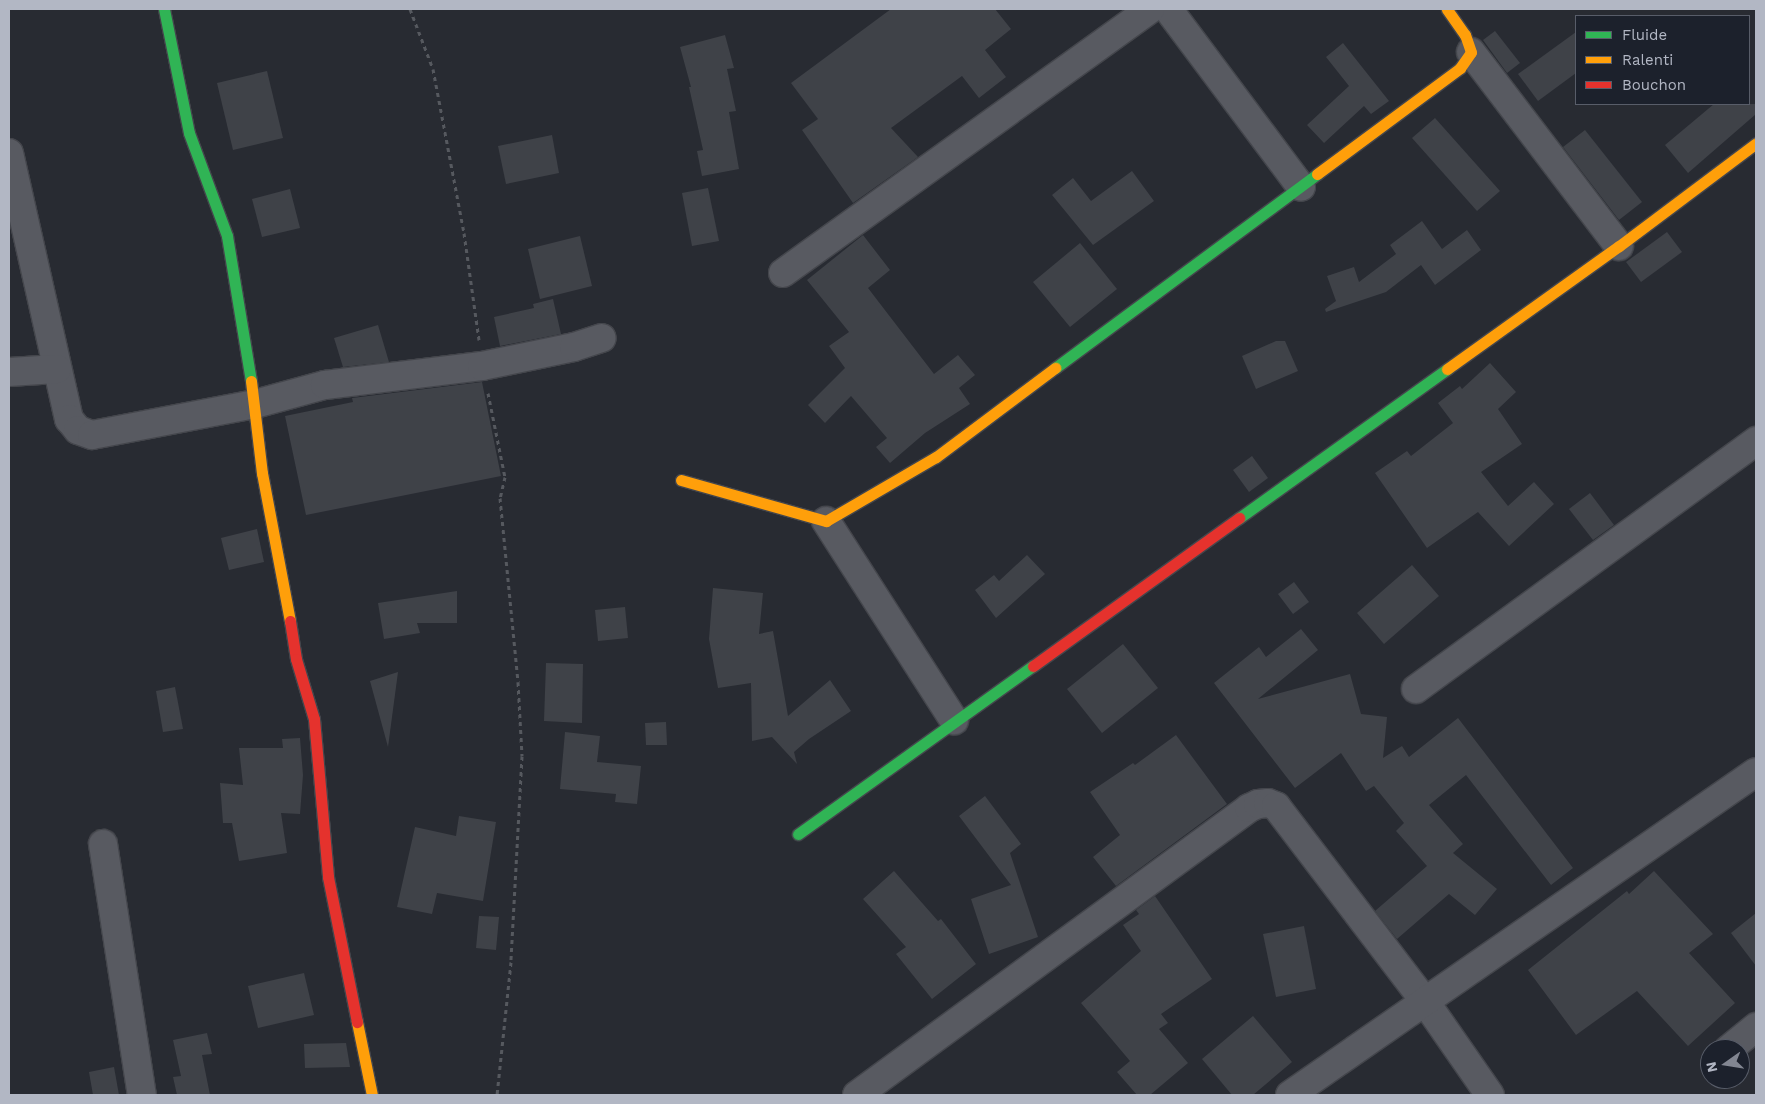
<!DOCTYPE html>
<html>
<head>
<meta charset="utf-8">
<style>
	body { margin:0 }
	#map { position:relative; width:1765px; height:1104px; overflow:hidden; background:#282b32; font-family:"Work Sans",sans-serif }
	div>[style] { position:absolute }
	.building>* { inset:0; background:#3f4248 }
	.path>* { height:3px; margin-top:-1.5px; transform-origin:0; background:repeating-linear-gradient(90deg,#56595f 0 4px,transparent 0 8px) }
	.roads { filter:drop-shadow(1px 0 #44464c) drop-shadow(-1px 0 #44464c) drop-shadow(0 1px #44464c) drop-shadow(0 -1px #44464c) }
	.street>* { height:28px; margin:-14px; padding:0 14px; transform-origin:14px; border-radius:14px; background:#585a61 }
	.fast>* { height:11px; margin:-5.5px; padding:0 5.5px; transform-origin:5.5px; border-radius:5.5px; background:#30b455 }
	.slow>* { height:11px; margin:-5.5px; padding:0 5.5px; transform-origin:5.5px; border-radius:5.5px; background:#ff9f0a }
	.jam>* { height:11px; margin:-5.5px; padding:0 5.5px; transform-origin:5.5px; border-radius:5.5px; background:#e5322d }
	span { translate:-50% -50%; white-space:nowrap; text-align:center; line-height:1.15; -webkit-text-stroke:5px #1c212c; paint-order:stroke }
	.frame { position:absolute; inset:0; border:10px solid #b2b7c4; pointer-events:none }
	.legend { position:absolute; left:1575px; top:15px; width:175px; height:90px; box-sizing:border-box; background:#1c212c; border:1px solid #585d69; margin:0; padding:6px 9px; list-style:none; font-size:15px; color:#b2b7c4 }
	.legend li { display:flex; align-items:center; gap:10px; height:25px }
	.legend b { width:25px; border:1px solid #585d69 }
	.north { position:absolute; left:1700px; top:1039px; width:50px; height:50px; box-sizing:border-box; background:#1c212c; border:1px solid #585d69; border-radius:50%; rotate:257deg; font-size:14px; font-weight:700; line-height:20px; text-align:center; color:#b2b7c4 }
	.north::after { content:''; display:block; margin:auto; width:18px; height:22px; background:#828691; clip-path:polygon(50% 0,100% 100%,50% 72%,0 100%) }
</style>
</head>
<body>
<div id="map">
	<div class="building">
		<div style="clip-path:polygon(891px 9px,995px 9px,1011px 29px,985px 50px,1006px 77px,979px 98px,962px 76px,891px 128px,918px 157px,853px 203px,802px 130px,818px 119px,791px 83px)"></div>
		<div style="clip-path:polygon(1495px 31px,1520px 63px,1507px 73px,1483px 40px)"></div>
		<div style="clip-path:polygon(1576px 32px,1576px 73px,1538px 101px,1518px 74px)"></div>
		<div style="clip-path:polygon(725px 35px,734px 68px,727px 69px,736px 111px,729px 112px,739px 169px,702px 176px,697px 151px,703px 150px,689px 87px,691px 87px,680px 47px)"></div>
		<div style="clip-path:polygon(1343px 43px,1389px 101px,1371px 114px,1364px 106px,1324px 143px,1307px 125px,1349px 86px,1326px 57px)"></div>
		<div style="clip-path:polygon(267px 71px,283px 138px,233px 150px,217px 83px)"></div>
		<div style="clip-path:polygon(1714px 104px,1756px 104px,1756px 114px,1688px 173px,1665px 145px)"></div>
		<div style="clip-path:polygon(1435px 118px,1500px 191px,1477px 211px,1412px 138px)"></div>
		<div style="clip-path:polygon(1585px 130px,1642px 202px,1619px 220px,1563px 147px)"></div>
		<div style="clip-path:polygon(552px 135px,559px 173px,506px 184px,498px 146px)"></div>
		<div style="clip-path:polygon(1132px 171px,1154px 201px,1093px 245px,1052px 195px,1073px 178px,1091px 201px)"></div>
		<div style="clip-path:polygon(708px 188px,719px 241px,692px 246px,682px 193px)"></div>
		<div style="clip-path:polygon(290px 189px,300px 228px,262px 237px,252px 199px)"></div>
		<div style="clip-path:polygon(1422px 221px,1442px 249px,1467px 230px,1481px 250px,1435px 285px,1421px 265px,1386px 292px,1326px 312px,1325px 309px,1336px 301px,1327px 276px,1354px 267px,1359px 282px,1396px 254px,1390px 245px)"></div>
		<div style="clip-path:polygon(1667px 232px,1682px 252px,1641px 282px,1626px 262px)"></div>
		<div style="clip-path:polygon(863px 235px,890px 270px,868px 288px,934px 374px,958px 355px,975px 375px,959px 388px,970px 404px,925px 433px,890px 463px,876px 447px,887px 438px,851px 396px,825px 423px,808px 405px,845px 368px,829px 346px,849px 332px,807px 280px)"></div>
		<div style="clip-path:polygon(580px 236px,592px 286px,540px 299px,528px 249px)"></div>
		<div style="clip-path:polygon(1080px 243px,1117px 289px,1070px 327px,1033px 282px)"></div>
		<div style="clip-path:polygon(553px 299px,561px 334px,500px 346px,494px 317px,534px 308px,533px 304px)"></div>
		<div style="clip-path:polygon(378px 325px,389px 362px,343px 367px,334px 338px)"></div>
		<div style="clip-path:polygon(1276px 341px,1285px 341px,1298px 371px,1256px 389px,1242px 356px)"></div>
		<div style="clip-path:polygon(1490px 363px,1516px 392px,1498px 409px,1522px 444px,1481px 472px,1508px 506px,1534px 482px,1554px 504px,1509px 546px,1478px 512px,1427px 548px,1375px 473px,1407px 451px,1411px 456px,1453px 423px,1438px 403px,1460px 386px,1462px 389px)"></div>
		<div style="clip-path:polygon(482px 382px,501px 476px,306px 515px,285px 416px,353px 402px,352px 398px)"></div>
		<div style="clip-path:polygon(1252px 456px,1268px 478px,1249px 492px,1233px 470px)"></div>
		<div style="clip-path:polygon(1590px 493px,1614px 525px,1593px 540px,1569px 509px)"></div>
		<div style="clip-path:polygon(257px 529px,264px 562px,229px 570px,221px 538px)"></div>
		<div style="clip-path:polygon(1027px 555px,1045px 574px,996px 618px,975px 590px,994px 575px,999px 581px)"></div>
		<div style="clip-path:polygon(1412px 565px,1439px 596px,1384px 644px,1357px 613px)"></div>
		<div style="clip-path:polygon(1294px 582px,1309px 602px,1293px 614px,1278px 594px)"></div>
		<div style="clip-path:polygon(713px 588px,763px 593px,759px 634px,773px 631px,788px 716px,830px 680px,851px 711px,809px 739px,794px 752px,797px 764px,772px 737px,752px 741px,751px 683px,718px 688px,709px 639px)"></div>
		<div style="clip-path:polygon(457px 591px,457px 623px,417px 623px,420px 633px,384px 639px,378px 603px)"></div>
		<div style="clip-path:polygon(625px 607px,628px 638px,598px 641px,595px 610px)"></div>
		<div style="clip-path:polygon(1301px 629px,1318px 650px,1258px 699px,1350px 674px,1361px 714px,1387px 717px,1383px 758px,1402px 746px,1409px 757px,1458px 718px,1573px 868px,1551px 885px,1466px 775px,1429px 805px,1463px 844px,1453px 853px,1497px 889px,1475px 915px,1449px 894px,1397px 939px,1375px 911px,1427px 866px,1396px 831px,1404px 823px,1374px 786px,1366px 791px,1341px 753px,1295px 788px,1214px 683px,1259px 647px,1266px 657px)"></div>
		<div style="clip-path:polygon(1123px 644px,1158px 688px,1102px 733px,1067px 689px)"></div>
		<div style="clip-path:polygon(546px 663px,583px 664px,582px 723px,544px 721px)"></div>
		<div style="clip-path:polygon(398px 672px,388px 747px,370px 681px)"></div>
		<div style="clip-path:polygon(175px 687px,183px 729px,163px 732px,156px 691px)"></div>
		<div style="clip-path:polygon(666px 722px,667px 745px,646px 745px,645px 723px)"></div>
		<div style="clip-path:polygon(565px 732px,600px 736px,597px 762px,641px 766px,637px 804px,615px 802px,616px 794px,560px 789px)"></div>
		<div style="clip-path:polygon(1176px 735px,1227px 804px,1116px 886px,1093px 857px,1120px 835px,1090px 792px,1133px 763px,1135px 765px)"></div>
		<div style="clip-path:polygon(300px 738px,303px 775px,300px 814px,281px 813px,287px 853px,239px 861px,232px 823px,223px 823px,220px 783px,243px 785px,239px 748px,283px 748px,282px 739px)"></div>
		<div style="clip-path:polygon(985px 796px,1021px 844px,1010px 853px,1038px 937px,989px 954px,971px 899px,1011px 885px,959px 816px)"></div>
		<div style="clip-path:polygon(459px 816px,496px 822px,483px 901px,437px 893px,432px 914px,397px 907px,415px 827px,456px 836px)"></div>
		<div style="clip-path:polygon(894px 871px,938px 921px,941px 919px,976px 964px,932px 999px,896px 954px,906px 947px,863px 899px)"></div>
		<div style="clip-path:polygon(1654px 871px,1713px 934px,1689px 953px,1735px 1003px,1688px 1046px,1637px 991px,1576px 1035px,1528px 970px,1627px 891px,1629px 894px)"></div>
		<div style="clip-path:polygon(1155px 896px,1212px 979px,1161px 1014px,1168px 1023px,1159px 1029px,1188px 1063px,1150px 1095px,1137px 1095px,1117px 1072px,1130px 1061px,1081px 1003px,1141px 951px,1123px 925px,1139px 914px,1136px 910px)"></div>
		<div style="clip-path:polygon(1756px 913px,1756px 966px,1731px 933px)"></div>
		<div style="clip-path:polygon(479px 916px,499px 917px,496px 950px,476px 948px)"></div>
		<div style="clip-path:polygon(1304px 926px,1316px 989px,1276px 997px,1263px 934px)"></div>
		<div style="clip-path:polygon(304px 973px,314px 1015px,258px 1028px,248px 986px)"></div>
		<div style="clip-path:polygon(1253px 1016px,1292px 1062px,1253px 1095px,1232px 1095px,1202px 1059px)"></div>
		<div style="clip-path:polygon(207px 1033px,212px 1054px,202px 1055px,210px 1095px,177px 1095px,173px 1077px,181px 1076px,173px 1040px)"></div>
		<div style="clip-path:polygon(346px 1043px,350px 1067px,305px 1068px,304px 1044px)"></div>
		<div style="clip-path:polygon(114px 1067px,119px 1095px,93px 1095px,89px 1072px)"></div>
	</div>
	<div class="path">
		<div style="left:410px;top:9px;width:64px;rotate:69deg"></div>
		<div style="left:433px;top:69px;width:167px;rotate:79.3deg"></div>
		<div style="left:464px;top:233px;width:108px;rotate:82deg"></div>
		<div style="left:488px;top:393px;width:86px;rotate:78.6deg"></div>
		<div style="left:505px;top:477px;width:22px;rotate:103deg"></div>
		<div style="left:500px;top:498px;width:185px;rotate:84.4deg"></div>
		<div style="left:518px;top:682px;width:74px;rotate:86.9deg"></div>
		<div style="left:522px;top:756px;width:206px;rotate:93.1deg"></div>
		<div style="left:511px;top:962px;width:134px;rotate:96deg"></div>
	</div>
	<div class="roads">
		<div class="street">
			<div style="left:1168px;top:9px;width:222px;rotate:53.2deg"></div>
			<div style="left:1471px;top:52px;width:244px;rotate:52.7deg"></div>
			<div style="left:9px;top:153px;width:273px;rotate:77.3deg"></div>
			<div style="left:69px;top:419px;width:14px;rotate:51deg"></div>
			<div style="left:78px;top:430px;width:15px;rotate:20deg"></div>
			<div style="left:92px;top:435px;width:166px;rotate:-10.8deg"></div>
			<div style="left:255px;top:404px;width:73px;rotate:-15.2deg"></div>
			<div style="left:325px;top:385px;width:158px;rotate:-6.9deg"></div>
			<div style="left:482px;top:366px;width:94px;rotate:-11.7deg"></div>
			<div style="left:574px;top:347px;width:29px;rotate:-18deg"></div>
			<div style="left:783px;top:273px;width:452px;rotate:-35.7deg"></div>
			<div style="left:9px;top:372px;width:48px;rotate:-3.6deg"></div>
			<div style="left:826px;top:521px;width:237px;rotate:57.3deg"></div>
			<div style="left:1416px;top:689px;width:421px;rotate:-36.1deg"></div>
			<div style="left:103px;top:844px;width:254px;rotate:81.2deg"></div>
			<div style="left:1729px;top:1049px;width:35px;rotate:-39deg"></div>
			<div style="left:857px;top:1095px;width:486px;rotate:-36.2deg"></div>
			<div style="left:1249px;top:808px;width:10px;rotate:-24deg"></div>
			<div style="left:1258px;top:804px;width:10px;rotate:-6deg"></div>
			<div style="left:1268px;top:803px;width:9px;rotate:21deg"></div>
			<div style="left:1276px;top:806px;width:248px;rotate:52.7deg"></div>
			<div style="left:1426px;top:1003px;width:112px;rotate:55.2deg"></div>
			<div style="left:1290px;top:1095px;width:567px;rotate:-34.73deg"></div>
		</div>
		<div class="fast">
			<div style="left:164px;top:9px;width:126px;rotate:78.6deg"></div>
			<div style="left:189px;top:133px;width:110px;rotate:69.7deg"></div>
			<div style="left:227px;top:236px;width:147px;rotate:80.6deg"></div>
			<div style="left:1055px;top:368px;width:326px;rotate:-36.5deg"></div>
			<div style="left:1239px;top:518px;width:256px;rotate:-35.6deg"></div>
			<div style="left:798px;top:834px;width:289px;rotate:-35.6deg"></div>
		</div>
		<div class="slow">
			<div style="left:1317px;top:174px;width:178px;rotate:-36.5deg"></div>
			<div style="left:1460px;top:68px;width:19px;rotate:-55deg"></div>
			<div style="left:1471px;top:52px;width:18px;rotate:-109deg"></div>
			<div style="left:1465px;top:35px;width:32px;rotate:-125deg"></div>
			<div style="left:1447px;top:369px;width:211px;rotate:-35.6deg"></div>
			<div style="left:1619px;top:246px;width:171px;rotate:-36.9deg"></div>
			<div style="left:251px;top:381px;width:93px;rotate:83.2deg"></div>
			<div style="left:262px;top:473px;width:151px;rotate:79.3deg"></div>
			<div style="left:681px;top:480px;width:151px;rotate:15.8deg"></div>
			<div style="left:826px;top:521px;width:127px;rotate:-30.2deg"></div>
			<div style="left:936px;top:457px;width:149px;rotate:-36.8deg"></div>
			<div style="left:357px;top:1022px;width:75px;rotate:78.4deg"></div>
		</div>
		<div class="jam">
			<div style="left:290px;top:621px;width:38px;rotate:81deg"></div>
			<div style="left:296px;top:659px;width:63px;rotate:73.3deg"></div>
			<div style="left:314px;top:719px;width:159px;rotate:84.9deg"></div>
			<div style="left:328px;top:877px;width:148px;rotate:78.7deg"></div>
			<div style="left:1033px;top:666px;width:254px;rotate:-35.7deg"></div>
		</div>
	</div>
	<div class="frame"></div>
	<ul class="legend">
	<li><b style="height:6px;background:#30b455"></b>Fluide</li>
	<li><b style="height:6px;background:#ff9f0a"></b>Ralenti</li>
	<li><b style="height:6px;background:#e5322d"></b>Bouchon</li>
	</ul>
	<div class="north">N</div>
</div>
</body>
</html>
